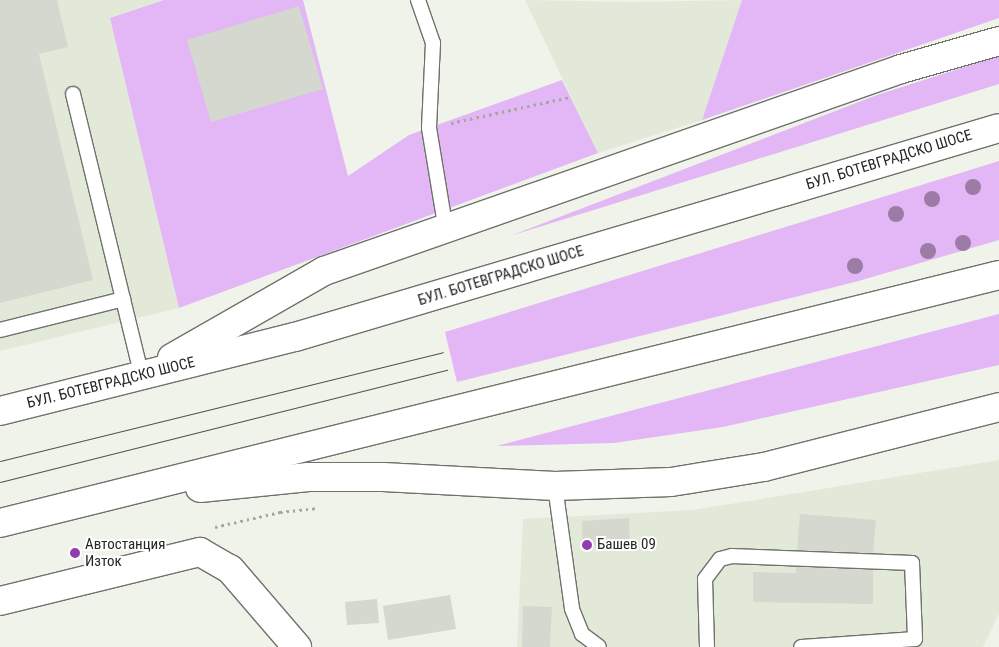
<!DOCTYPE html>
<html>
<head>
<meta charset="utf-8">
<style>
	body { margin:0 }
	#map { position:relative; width:999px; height:647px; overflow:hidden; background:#eff3ea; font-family:"Roboto Condensed",sans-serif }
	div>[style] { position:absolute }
	.built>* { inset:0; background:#e3e9d9 }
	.green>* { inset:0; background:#e3b6f5 }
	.building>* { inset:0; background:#d5d8cf }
	.path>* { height:3px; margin-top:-1.5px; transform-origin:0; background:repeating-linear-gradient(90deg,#a5a8a1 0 2.5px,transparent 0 6.5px) }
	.roads { filter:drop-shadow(1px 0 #6f726b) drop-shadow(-1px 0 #6f726b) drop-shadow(0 1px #6f726b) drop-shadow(0 -1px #6f726b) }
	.lane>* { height:14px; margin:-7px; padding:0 7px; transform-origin:7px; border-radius:7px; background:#fff }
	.street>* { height:28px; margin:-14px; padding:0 14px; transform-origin:14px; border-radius:14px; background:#fff }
	.primary>* { height:28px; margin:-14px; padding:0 14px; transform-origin:14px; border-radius:14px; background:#fff }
	.tram>* { height:1px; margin:-0.5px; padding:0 0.5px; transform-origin:0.5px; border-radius:0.5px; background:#4f524d }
	.trees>* { width:16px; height:16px; margin:-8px; border-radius:50%; background:#9c7ba6 }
	.dots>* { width:14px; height:14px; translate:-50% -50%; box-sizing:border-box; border:2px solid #fff; border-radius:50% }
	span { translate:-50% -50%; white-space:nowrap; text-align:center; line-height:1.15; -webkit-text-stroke:4px #fff; paint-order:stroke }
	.street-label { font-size:15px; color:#262824 }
	.poi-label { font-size:15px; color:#262824 }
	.left { translate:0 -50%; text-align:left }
</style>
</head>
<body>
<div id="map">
	<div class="built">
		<div style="clip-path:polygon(0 0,164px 0,110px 18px,179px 308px,0 351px)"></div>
		<div style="clip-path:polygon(525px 0,632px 2px,742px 0,702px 120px,598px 153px)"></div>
		<div style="clip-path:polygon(999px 460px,999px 614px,983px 647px,517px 647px,523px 519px,693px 510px)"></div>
	</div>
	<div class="green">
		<div style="clip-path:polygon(164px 0,303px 0,348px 176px,409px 135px,562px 80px,598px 153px,179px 308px,110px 18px)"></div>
		<div style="clip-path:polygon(742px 0,999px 0,999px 18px,702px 120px)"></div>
		<div style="clip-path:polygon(999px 56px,999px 84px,510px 236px,877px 95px)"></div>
		<div style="clip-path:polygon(999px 161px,999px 240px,855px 282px,457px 382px,445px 332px)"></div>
		<div style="clip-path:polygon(999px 314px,999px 365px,723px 427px,614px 443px,497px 446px)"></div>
	</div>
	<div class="building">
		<div style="clip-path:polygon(0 0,57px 0,68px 47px,39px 54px,93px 280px,0 303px)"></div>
		<div style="clip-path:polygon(299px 6px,323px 89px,211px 122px,187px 40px)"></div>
		<div style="clip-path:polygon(800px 514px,876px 520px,873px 553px,797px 550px)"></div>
		<div style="clip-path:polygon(629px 518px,630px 546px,583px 548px,582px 521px)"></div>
		<div style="clip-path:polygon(796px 567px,873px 570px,873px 604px,753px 602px,753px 572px,796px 573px)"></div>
		<div style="clip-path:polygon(450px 595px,456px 629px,388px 640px,383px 606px)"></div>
		<div style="clip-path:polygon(377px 599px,379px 623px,347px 625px,345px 602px)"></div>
		<div style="clip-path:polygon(523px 606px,552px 607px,550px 647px,522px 647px)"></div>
	</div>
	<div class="path">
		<div style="left:451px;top:123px;width:122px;rotate:-12.3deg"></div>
		<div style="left:215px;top:527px;width:67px;rotate:-13deg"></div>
		<div style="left:280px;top:512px;width:37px;rotate:-6deg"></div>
	</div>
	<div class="roads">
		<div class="lane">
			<div style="left:418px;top:0;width:46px;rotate:70.8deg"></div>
			<div style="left:433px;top:43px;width:85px;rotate:92.7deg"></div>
			<div style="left:429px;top:128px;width:104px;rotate:80.6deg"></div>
			<div style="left:73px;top:94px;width:290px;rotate:76.3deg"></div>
			<div style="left:0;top:330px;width:127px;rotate:-14.1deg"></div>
			<div style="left:555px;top:486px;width:124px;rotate:82.1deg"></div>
			<div style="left:572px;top:609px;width:27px;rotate:68deg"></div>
			<div style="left:582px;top:634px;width:21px;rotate:37deg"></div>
			<div style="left:707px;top:647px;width:68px;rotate:-91.7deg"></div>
			<div style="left:705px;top:579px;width:25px;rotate:-53deg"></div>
			<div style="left:720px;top:559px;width:12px;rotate:-14deg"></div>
			<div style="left:732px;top:556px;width:180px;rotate:2.2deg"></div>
			<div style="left:912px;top:563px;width:76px;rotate:87.7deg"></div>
			<div style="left:915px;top:639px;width:114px;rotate:176deg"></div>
		</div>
		<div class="street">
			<div style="left:0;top:601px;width:206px;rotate:-13.8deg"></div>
			<div style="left:200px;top:552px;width:34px;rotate:30deg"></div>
			<div style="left:230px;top:569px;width:103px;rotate:49.3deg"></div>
		</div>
		<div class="primary">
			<div style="left:172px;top:358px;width:175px;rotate:-29.8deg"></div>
			<div style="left:324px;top:271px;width:611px;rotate:-19.29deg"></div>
			<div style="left:901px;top:69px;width:102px;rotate:-15.9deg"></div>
			<div style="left:0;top:411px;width:304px;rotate:-14.1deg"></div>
			<div style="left:295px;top:337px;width:734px;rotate:-16.53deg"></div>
			<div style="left:200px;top:488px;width:109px;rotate:-5.8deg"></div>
			<div style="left:308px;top:477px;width:75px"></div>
			<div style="left:383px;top:477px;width:172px;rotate:3deg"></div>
			<div style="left:555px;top:486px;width:116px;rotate:-2deg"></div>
			<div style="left:671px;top:482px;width:94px;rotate:-9.2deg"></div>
			<div style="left:764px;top:467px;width:243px;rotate:-14.3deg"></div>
			<div style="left:0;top:523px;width:1029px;rotate:-13.94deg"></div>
		</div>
	</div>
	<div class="tram">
		<div style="left:0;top:461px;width:456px;rotate:-13.8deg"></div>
		<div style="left:0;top:482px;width:461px;rotate:-14.1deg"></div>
	</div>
	<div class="trees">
		<div style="left:973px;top:187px"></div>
		<div style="left:932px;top:199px"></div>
		<div style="left:896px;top:214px"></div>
		<div style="left:963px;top:243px"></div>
		<div style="left:928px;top:251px"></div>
		<div style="left:855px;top:266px"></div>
	</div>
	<div class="dots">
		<div style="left:587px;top:545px;background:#903ead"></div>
		<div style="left:75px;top:553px;background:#903ead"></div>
	</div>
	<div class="street-label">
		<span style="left:889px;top:160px;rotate:-17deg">БУЛ. БОТЕВГРАДСКО ШОСЕ</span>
		<span style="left:501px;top:276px;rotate:-17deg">БУЛ. БОТЕВГРАДСКО ШОСЕ</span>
		<span style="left:111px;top:383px;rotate:-14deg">БУЛ. БОТЕВГРАДСКО ШОСЕ</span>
	</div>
	<div class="poi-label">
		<span class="left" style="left:85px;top:553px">Автостанция<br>Изток</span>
		<span class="left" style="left:597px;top:545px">Башев 09</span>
	</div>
</div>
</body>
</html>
